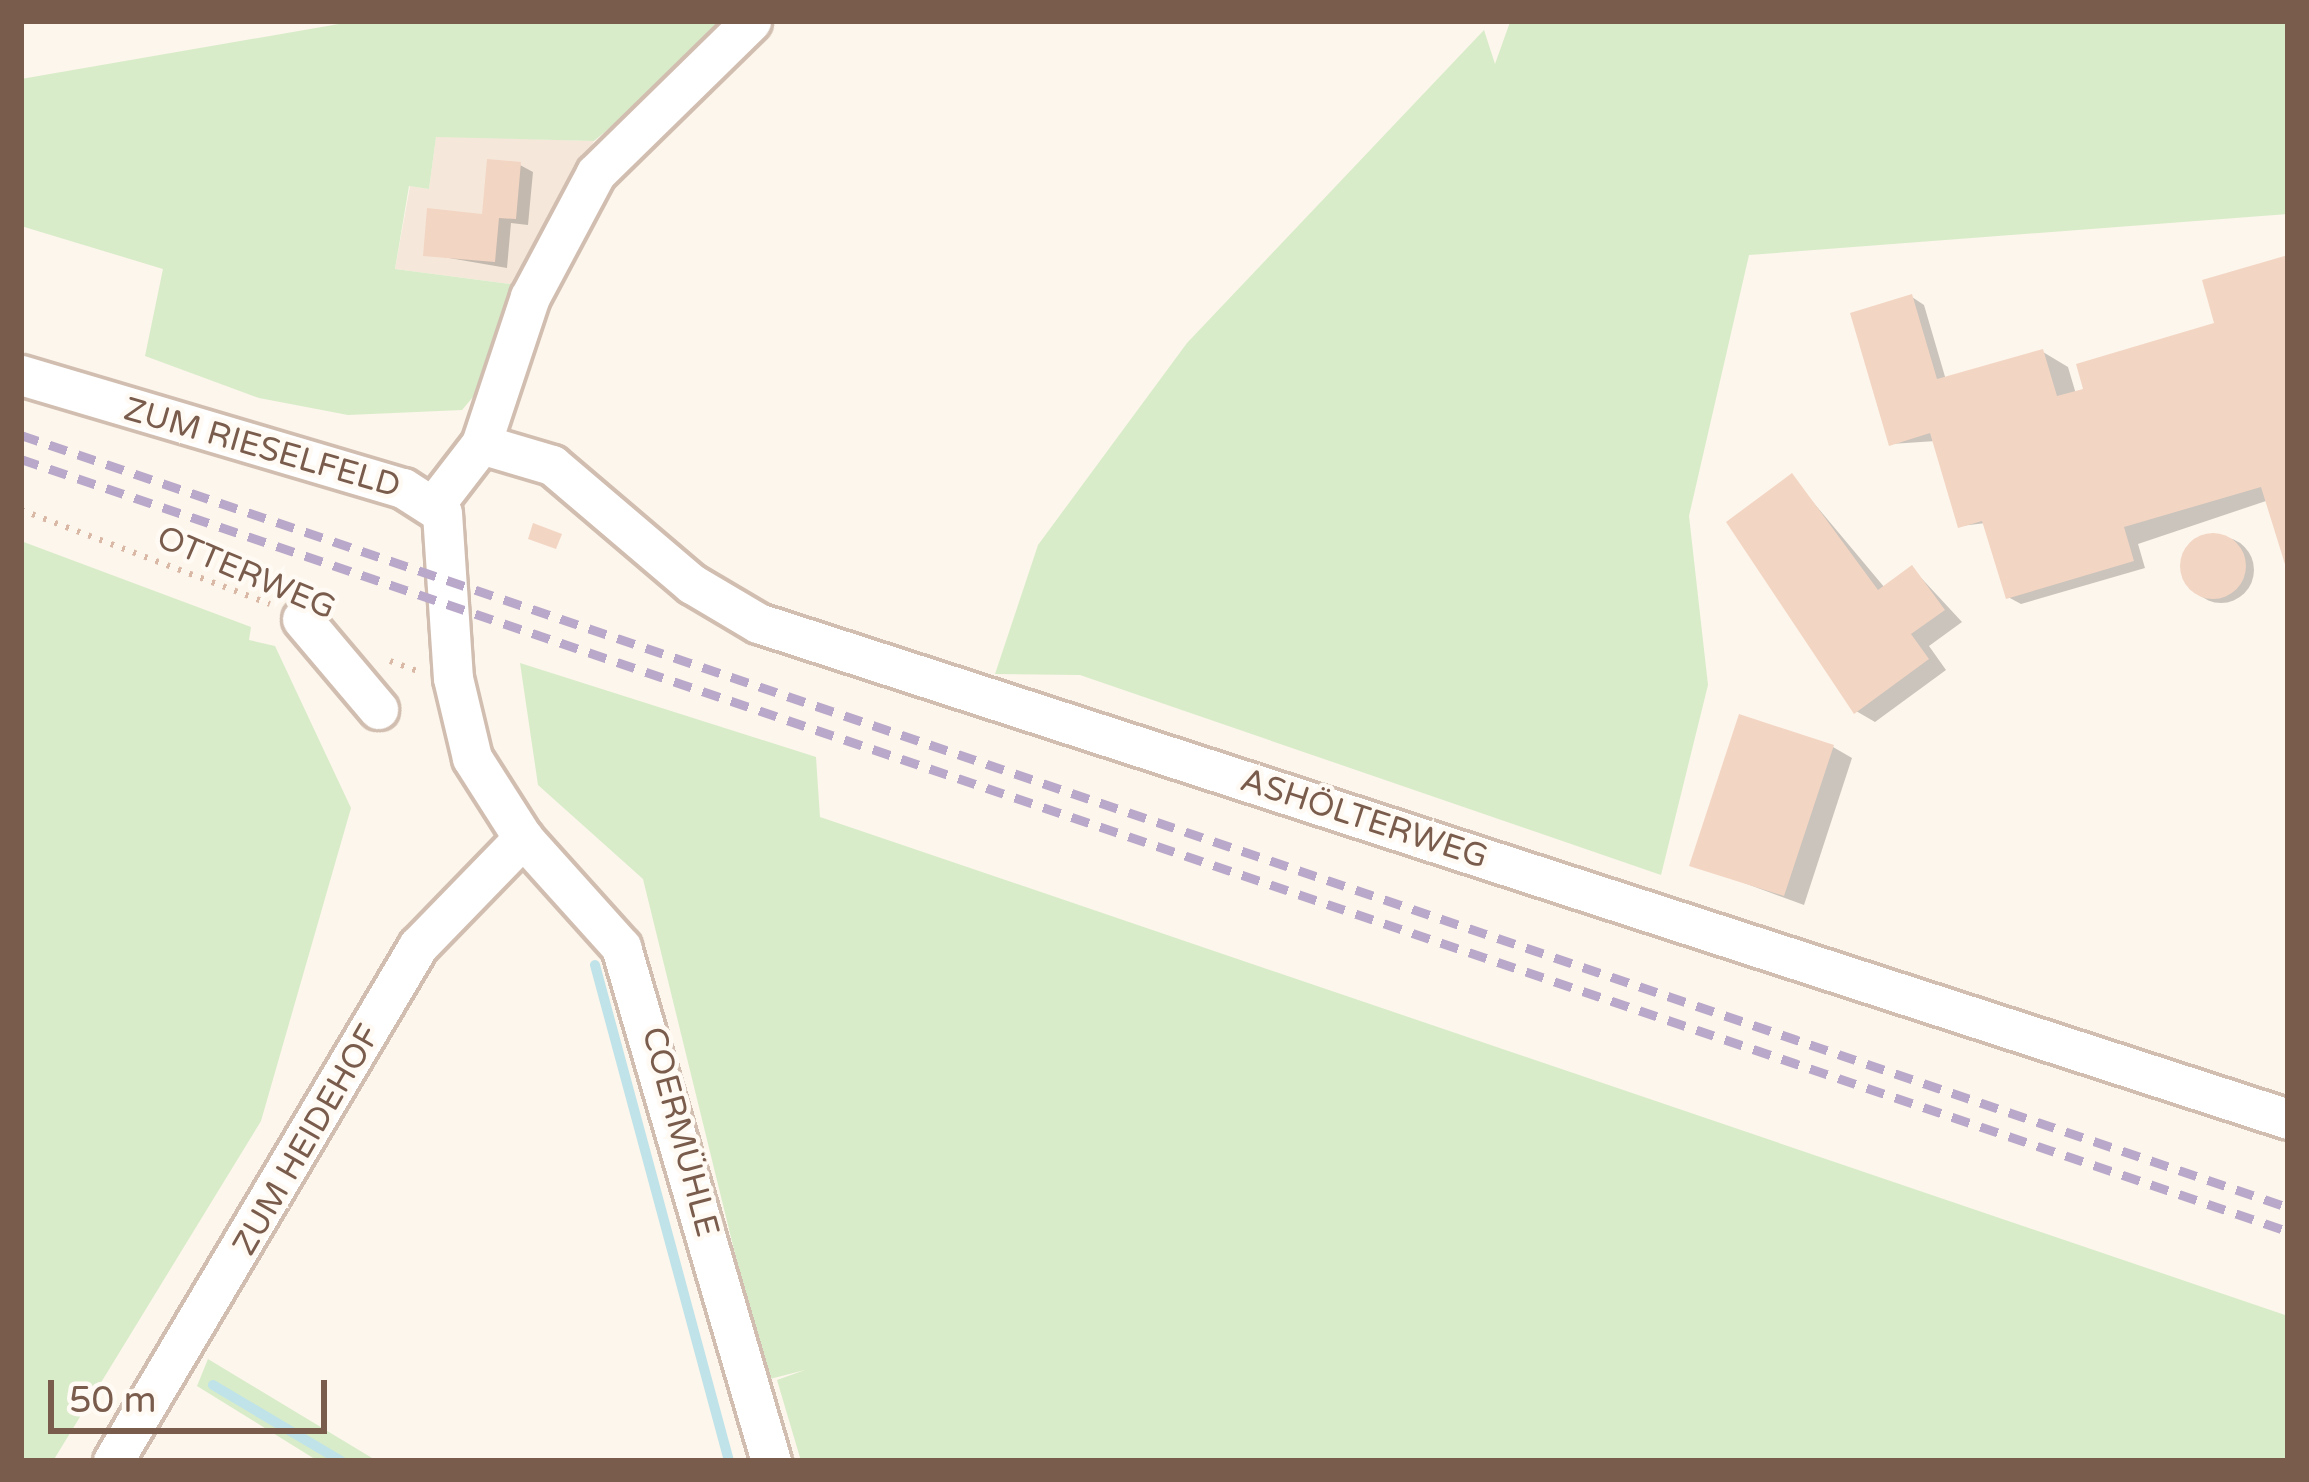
<!DOCTYPE html>
<html>
<head>
<meta charset="utf-8">
<style>
	body { margin:0 }
	#map { position:relative; width:2309px; height:1482px; overflow:hidden; background:#fdf6ec; font-family:"Varela Round",sans-serif }
	div>[style] { position:absolute }
	.residential>* { inset:0; background:#f5e8da }
	.green>* { inset:0; background:#d8ecc9 }
	.shadow>* { inset:0; background:#0003 }
	.round { border-radius:50% }
	.stream>* { height:10px; margin:-5px; padding:0 5px; transform-origin:5px; border-radius:5px; background:#bfe3e8 }
	.building>* { inset:0; background:#f3d5c3 }
	.path>* { height:6px; margin-top:-3px; transform-origin:0; background:repeating-linear-gradient(90deg,#d9b8a5 0 3px,transparent 0 12px) }
	.roads { filter:drop-shadow(3px 0 #d1beb0) drop-shadow(-3px 0 #d1beb0) drop-shadow(0 3px #d1beb0) drop-shadow(0 -3px #d1beb0) }
	.minor>* { height:39px; margin:-19.5px; padding:0 19.5px; transform-origin:19.5px; border-radius:19.5px; background:#fff }
	.rail>* { height:9px; margin-top:-4.5px; transform-origin:0; background:repeating-linear-gradient(90deg,#b9a8c9 0 18px,transparent 0 30px) }
	span { translate:-50% -50%; white-space:nowrap; text-align:center; line-height:1.15; -webkit-text-stroke:9px #fffaf3; paint-order:stroke }
	.street-label { font-size:33px; color:#7a5c4d }
	.frame { position:absolute; inset:0; border:24px solid #7a5c4d; pointer-events:none }
	.scale { position:absolute; left:48px; top:1380px; width:279px; height:54px; box-sizing:border-box; border:6px solid #7a5c4d; border-top:0; padding-left:15px; font-size:36px; line-height:42px; white-space:nowrap; color:#7a5c4d; -webkit-text-stroke:9px #fffaf3; paint-order:stroke }
</style>
</head>
<body>
<div id="map">
	<div class="residential">
		<div style="clip-path:polygon(436px 136px,594px 141px,517px 285px,395px 269px,410px 186px,429px 189px)"></div>
	</div>
	<div class="green">
		<div style="clip-path:polygon(356px 21px,738px 21px,594px 141px,436px 137px,429px 189px,409px 186px,395px 269px,517px 285px,490px 377px,462px 410px,348px 415px,259px 398px,145px 356px,163px 269px,21px 226px,21px 79px)"></div>
		<div style="clip-path:polygon(1681px 21px,2288px 21px,2288px 214px,1749px 255px,1689px 516px,1708px 685px,1661px 875px,1080px 675px,995px 674px,1038px 545px,1187px 343px,1484px 30px,1495px 64px,1510px 22px)"></div>
		<div style="clip-path:polygon(21px 541px,251px 627px,249px 640px,275px 646px,351px 808px,261px 1121px,53px 1461px,21px 1461px)"></div>
		<div style="clip-path:polygon(520px 663px,816px 757px,820px 817px,2288px 1316px,2288px 1461px,801px 1461px,777px 1380px,805px 1370px,766px 1380px,643px 879px,538px 785px)"></div>
		<div style="clip-path:polygon(208px 1359px,377px 1461px,318px 1461px,197px 1386px)"></div>
	</div>
	<div class="shadow">
		<div style="clip-path:polygon(520px 165px,533px 172px,528px 225px,511px 223px,507px 268px,426px 254px,485px 217px)"></div>
		<div style="clip-path:polygon(2288px 258px,2288px 567px,2269px 500px,2138px 544px,2145px 568px,2021px 604px,2008px 597px,1986px 523px,1961px 526px,1936px 441px,1891px 444px,1912px 297px,1924px 305px,1946px 380px,2043px 352px,2068px 367px,2076px 394px,2214px 326px)"></div>
		<div style="clip-path:polygon(1792px 477px,1885px 588px,1912px 568px,1962px 622px,1929px 646px,1946px 670px,1875px 722px,1856px 711px)"></div>
		<div class="round" style="left:2188px;top:537px;width:66px;height:66px"></div>
		<div style="clip-path:polygon(1833px 747px,1852px 758px,1804px 905px,1693px 864px)"></div>
	</div>
	<div class="stream">
		<div style="left:595px;top:965px;width:514px;rotate:74.88deg"></div>
		<div style="left:213px;top:1385px;width:149px;rotate:30.7deg"></div>
	</div>
	<div class="building">
		<div style="clip-path:polygon(487px 159px,521px 162px,516px 219px,499px 218px,495px 262px,423px 256px,427px 208px,482px 214px)"></div>
		<div style="clip-path:polygon(2288px 255px,2288px 574px,2261px 487px,2124px 527px,2134px 561px,2006px 599px,1982px 521px,1958px 528px,1930px 433px,1889px 446px,1850px 313px,1912px 294px,1937px 379px,2043px 349px,2057px 396px,2083px 389px,2076px 364px,2214px 323px,2202px 280px)"></div>
		<div style="clip-path:polygon(1792px 473px,1878px 590px,1912px 565px,1945px 610px,1911px 634px,1929px 659px,1854px 714px,1726px 522px)"></div>
		<div style="clip-path:polygon(533px 523px,562px 534px,556px 549px,528px 539px)"></div>
		<div class="round" style="left:2180px;top:533px;width:66px;height:66px"></div>
		<div style="clip-path:polygon(1739px 714px,1834px 745px,1784px 896px,1689px 866px)"></div>
	</div>
	<div class="path">
		<div style="left:21px;top:510px;width:266px;rotate:20.7deg"></div>
		<div style="left:390px;top:661px;width:30px;rotate:20deg"></div>
	</div>
	<div class="roads">
		<div class="minor">
			<div style="left:21px;top:375px;width:398px;rotate:16.5deg"></div>
			<div style="left:403px;top:488px;width:46px;rotate:32.7deg"></div>
			<div style="left:442px;top:513px;width:165px;rotate:86.2deg"></div>
			<div style="left:453px;top:678px;width:82px;rotate:76.6deg"></div>
			<div style="left:472px;top:758px;width:95px;rotate:57.5deg"></div>
			<div style="left:523px;top:838px;width:147px;rotate:48deg"></div>
			<div style="left:621px;top:947px;width:535px;rotate:73.73deg"></div>
			<div style="left:481px;top:444px;width:74px;rotate:16.5deg"></div>
			<div style="left:552px;top:465px;width:184px;rotate:40.4deg"></div>
			<div style="left:692px;top:584px;width:77px;rotate:30.6deg"></div>
			<div style="left:758px;top:623px;width:1608px;rotate:17.96deg"></div>
			<div style="left:434px;top:505px;width:77px;rotate:-52.4deg"></div>
			<div style="left:481px;top:444px;width:155px;rotate:-71.6deg"></div>
			<div style="left:530px;top:297px;width:140px;rotate:-62deg"></div>
			<div style="left:596px;top:173px;width:217px;rotate:-44.4deg"></div>
			<div style="left:302px;top:619px;width:118px;rotate:49.8deg"></div>
			<div style="left:113px;top:1461px;width:599px;rotate:-59.36deg"></div>
			<div style="left:418px;top:946px;width:151px;rotate:-45.8deg"></div>
		</div>
	</div>
	<div class="rail">
		<div style="left:21px;top:435px;width:2395px;rotate:18.81deg"></div>
		<div style="left:21px;top:459px;width:2395px;rotate:18.81deg"></div>
	</div>
	<div class="street-label">
		<span style="left:262px;top:448px;rotate:16deg">ZUM RIESELFELD</span>
		<span style="left:246px;top:573px;rotate:23deg">OTTERWEG</span>
		<span style="left:1364px;top:819px;rotate:18deg">ASHÖLTERWEG</span>
		<span style="left:680px;top:1132px;rotate:75deg">COERMÜHLE</span>
		<span style="left:307px;top:1140px;rotate:-60deg">ZUM HEIDEHOF</span>
	</div>
	<div class="frame"></div>
	<div class="scale">50 m</div>
</div>
</body>
</html>
